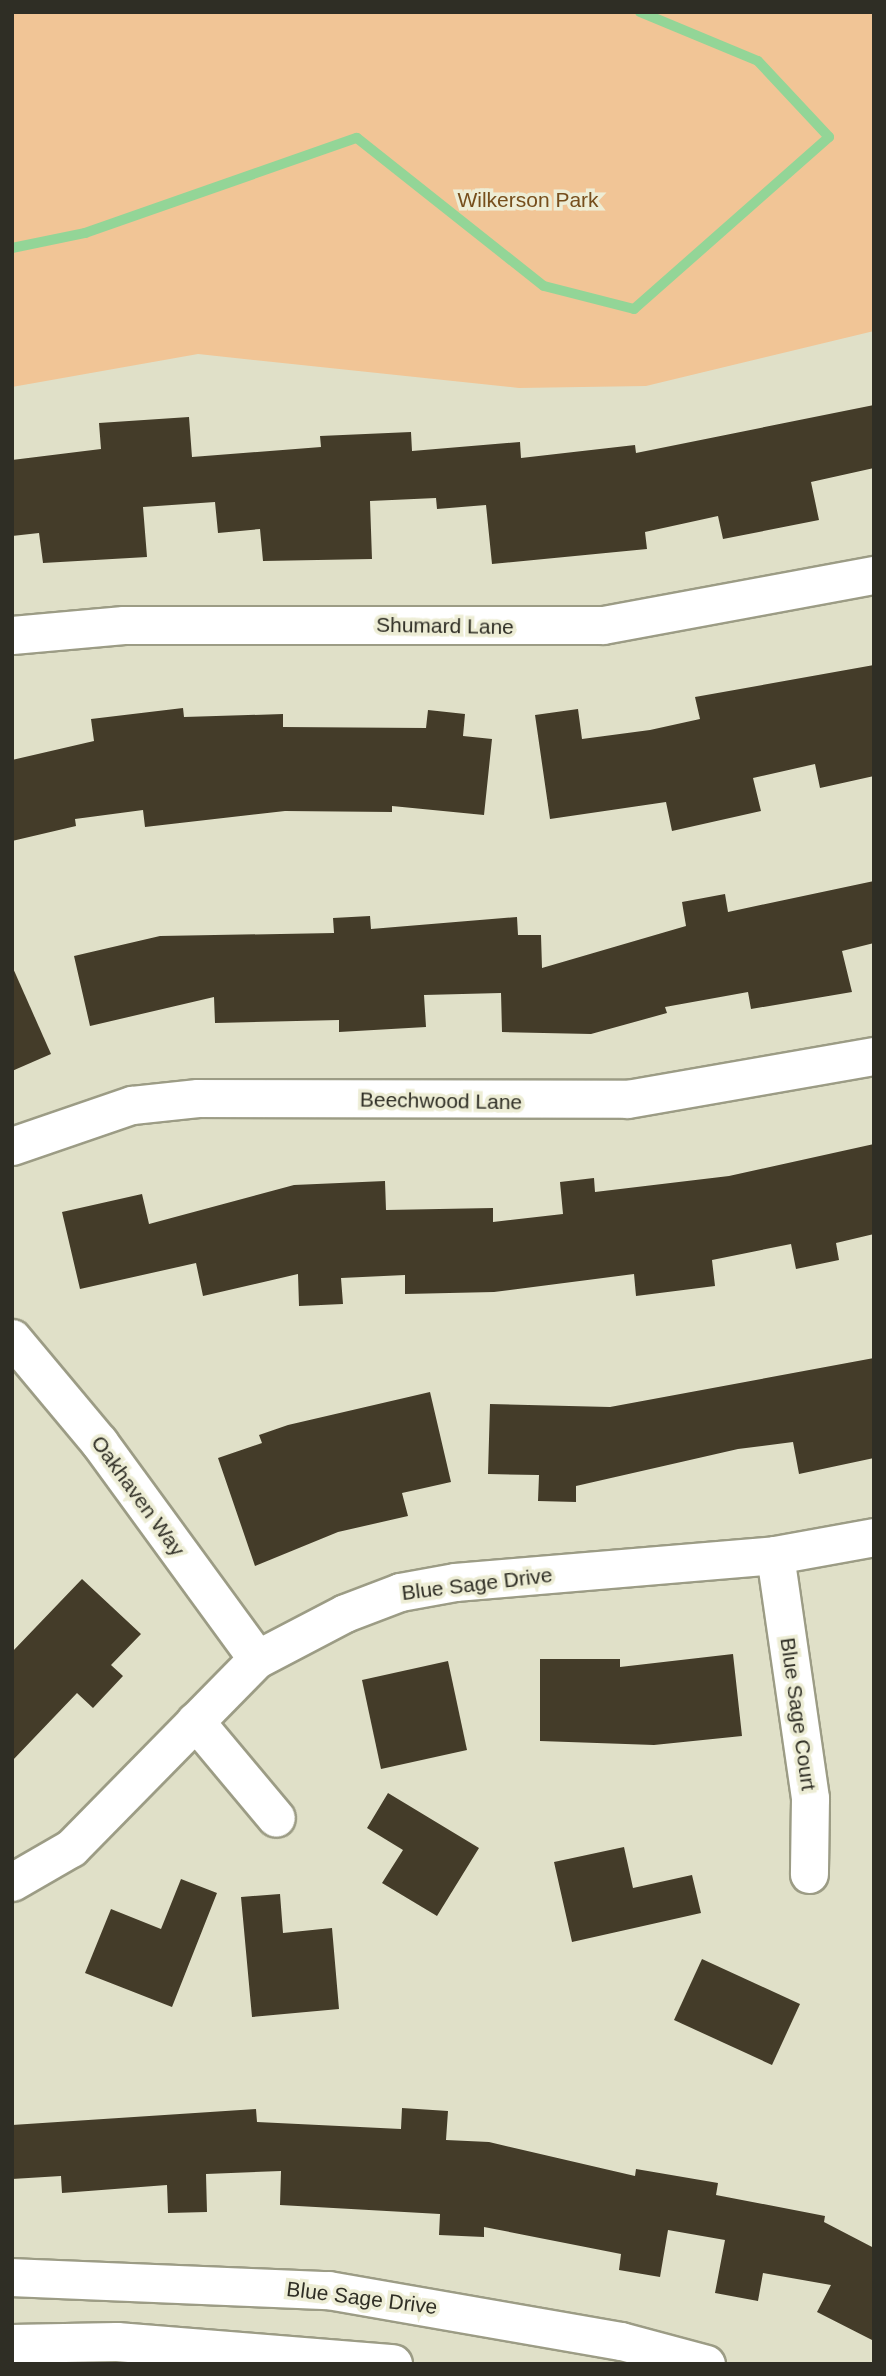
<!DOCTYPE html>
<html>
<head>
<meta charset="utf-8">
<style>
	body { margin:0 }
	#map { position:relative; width:886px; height:2376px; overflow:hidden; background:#e0e0c8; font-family:Helvetica,sans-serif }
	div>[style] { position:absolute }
	.green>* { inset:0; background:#f1c596 }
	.stream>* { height:10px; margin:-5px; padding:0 5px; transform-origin:5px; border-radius:5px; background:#93d597 }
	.building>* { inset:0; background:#443c29 }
	.roads { filter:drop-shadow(2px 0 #9c9c85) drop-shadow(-2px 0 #9c9c85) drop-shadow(0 2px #9c9c85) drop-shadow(0 -2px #9c9c85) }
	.minor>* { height:37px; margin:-18.5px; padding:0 18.5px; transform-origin:18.5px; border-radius:18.5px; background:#fff }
	.secondary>* { height:38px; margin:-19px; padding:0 19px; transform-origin:19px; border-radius:19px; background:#fff }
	span { translate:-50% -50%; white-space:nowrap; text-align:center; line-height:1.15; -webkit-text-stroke:7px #ededd5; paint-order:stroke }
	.park-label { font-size:21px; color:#764e1c }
	.street-label { font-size:21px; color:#2f2e25 }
	.frame { position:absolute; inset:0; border:14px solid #2f2e25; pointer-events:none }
</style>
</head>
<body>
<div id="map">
	<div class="green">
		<div style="clip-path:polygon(12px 12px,874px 12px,874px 331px,646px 386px,519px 388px,198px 354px,12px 387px)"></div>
	</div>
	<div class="stream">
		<div style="left:12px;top:248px;width:75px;rotate:-11.6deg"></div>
		<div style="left:85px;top:233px;width:288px;rotate:-19.3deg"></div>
		<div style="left:357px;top:138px;width:238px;rotate:38.4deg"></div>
		<div style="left:544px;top:286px;width:93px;rotate:14.3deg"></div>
		<div style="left:634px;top:309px;width:260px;rotate:-41.4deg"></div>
		<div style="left:829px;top:137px;width:104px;rotate:-133.1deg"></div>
		<div style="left:758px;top:61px;width:128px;rotate:-157.4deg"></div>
	</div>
	<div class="building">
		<div style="clip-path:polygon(874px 405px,874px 468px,811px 482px,819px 520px,723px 539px,718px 516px,645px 532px,647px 549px,492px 564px,486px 505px,437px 509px,436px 498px,370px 501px,372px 559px,263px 561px,260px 529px,218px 533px,215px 502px,143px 507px,147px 557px,43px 563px,39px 533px,12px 536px,12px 460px,101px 449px,99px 423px,189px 417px,192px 457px,321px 447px,320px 436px,411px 432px,412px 451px,520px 442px,521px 458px,635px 445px,636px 453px)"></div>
		<div style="clip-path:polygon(874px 665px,874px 776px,820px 788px,815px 764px,753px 778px,761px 811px,672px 831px,666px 802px,550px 819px,535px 715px,578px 709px,582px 739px,650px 730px,700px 719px,695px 697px)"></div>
		<div style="clip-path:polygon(183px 708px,184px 717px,283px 714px,283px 727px,426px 728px,428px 710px,465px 714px,463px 736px,492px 739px,484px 815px,392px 806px,392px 812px,285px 811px,145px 827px,143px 810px,75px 819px,76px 826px,12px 841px,12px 760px,94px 741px,91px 719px)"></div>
		<div style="clip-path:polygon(874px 881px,874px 943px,842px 951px,852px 992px,751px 1009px,748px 992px,665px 1007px,667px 1013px,591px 1034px,502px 1032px,501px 993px,424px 995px,426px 1027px,339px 1032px,339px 1020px,215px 1023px,214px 997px,90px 1026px,74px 956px,160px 936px,334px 933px,333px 918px,370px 916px,371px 929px,517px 917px,518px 935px,541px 935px,542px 968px,686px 926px,682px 902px,725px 894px,728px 912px)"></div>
		<div style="clip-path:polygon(12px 966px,51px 1054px,12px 1071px)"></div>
		<div style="clip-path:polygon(874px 1144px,874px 1234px,836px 1243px,839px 1260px,796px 1269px,791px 1244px,712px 1260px,715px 1286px,636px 1296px,634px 1274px,494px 1292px,405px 1294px,405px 1275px,341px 1278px,343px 1304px,299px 1306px,298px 1274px,203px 1296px,196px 1263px,80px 1289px,62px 1212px,142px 1194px,149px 1224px,294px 1185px,385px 1181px,386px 1210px,493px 1208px,493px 1222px,563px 1214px,560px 1182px,594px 1178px,595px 1192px,729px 1176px)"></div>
		<div style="clip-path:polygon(874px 1358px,874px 1458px,799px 1474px,793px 1442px,738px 1449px,576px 1486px,576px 1502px,538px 1501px,539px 1475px,488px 1474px,490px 1404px,610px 1407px)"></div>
		<div style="clip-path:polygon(430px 1392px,451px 1482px,402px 1493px,408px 1516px,338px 1532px,255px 1566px,218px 1458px,262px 1443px,259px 1435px,288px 1425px)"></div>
		<div style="clip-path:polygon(82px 1579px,141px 1634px,111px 1665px,123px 1676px,93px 1708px,77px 1693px,12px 1761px,12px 1652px)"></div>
		<div style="clip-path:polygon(733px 1654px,742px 1736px,654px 1745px,540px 1741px,540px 1659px,620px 1659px,620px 1667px)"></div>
		<div style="clip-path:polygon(448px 1661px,467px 1750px,381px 1769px,362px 1680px)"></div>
		<div style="clip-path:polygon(388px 1793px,479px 1848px,437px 1916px,382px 1883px,403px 1850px,367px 1828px)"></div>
		<div style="clip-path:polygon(624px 1847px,633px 1888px,692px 1875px,701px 1913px,572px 1942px,554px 1862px)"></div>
		<div style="clip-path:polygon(181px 1879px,217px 1893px,172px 2007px,85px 1973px,111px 1909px,161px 1929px)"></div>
		<div style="clip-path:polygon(280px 1894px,283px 1933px,332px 1928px,339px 2009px,252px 2017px,241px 1897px)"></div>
		<div style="clip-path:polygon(702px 1959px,800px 2004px,772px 2065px,674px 2020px)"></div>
		<div style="clip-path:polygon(402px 2108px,448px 2111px,446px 2140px,489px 2142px,635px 2176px,636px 2169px,718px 2183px,716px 2195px,825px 2216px,824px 2222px,874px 2248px,874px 2341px,817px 2312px,831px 2285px,763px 2273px,758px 2301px,715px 2293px,725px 2240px,668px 2230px,660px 2277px,619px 2270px,621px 2254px,484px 2227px,484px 2237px,439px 2235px,440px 2214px,280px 2205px,281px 2171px,206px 2174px,207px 2212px,168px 2213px,167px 2185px,62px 2193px,61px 2176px,12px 2179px,12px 2125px,256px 2109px,257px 2122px,401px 2129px)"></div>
	</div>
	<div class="roads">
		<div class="minor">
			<div style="left:12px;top:635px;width:112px;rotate:-5.1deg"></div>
			<div style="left:124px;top:625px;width:479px"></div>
			<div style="left:603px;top:625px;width:276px;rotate:-10.5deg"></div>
			<div style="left:12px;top:1146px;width:127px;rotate:-18.9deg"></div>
			<div style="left:132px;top:1105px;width:66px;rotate:-6.1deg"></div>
			<div style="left:198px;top:1098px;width:429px;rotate:0.1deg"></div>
			<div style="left:627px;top:1099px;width:251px;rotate:-9.9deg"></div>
			<div style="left:12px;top:1338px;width:136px;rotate:50.1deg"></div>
			<div style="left:99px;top:1442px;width:268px;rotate:53.9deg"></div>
			<div style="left:775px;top:1555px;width:246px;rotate:81.8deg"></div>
			<div style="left:810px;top:1798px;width:76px;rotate:90.8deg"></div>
			<div style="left:195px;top:1721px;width:126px;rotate:50.1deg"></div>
			<div style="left:12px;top:1882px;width:68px;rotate:-30deg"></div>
			<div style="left:71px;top:1848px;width:265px;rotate:-45.5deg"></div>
			<div style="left:257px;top:1659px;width:99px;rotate:-27.6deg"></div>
			<div style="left:345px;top:1613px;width:59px;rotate:-20.9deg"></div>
			<div style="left:400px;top:1592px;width:56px;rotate:-10.3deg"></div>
			<div style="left:455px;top:1582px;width:321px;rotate:-4.8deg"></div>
			<div style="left:775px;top:1555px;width:101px;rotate:-10.3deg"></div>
			<div style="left:12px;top:2277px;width:316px;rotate:2.4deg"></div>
			<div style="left:328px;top:2290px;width:297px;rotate:9.9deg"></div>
			<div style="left:621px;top:2341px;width:88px;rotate:15.1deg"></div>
		</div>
		<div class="secondary">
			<div style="left:12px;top:2344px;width:105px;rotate:-1.1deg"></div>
			<div style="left:117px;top:2342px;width:277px;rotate:4.6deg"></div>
		</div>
	</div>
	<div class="park-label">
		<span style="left:528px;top:200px">Wilkerson Park</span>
	</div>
	<div class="street-label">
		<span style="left:445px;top:626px;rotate:1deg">Shumard Lane</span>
		<span style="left:441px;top:1101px;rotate:1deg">Beechwood Lane</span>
		<span style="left:138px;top:1496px;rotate:54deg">Oakhaven Way</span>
		<span style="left:477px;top:1584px;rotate:-7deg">Blue Sage Drive</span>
		<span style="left:798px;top:1714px;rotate:82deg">Blue Sage Court</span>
		<span style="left:362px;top:2298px;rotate:7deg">Blue Sage Drive</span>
	</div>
	<div class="frame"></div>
</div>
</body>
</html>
